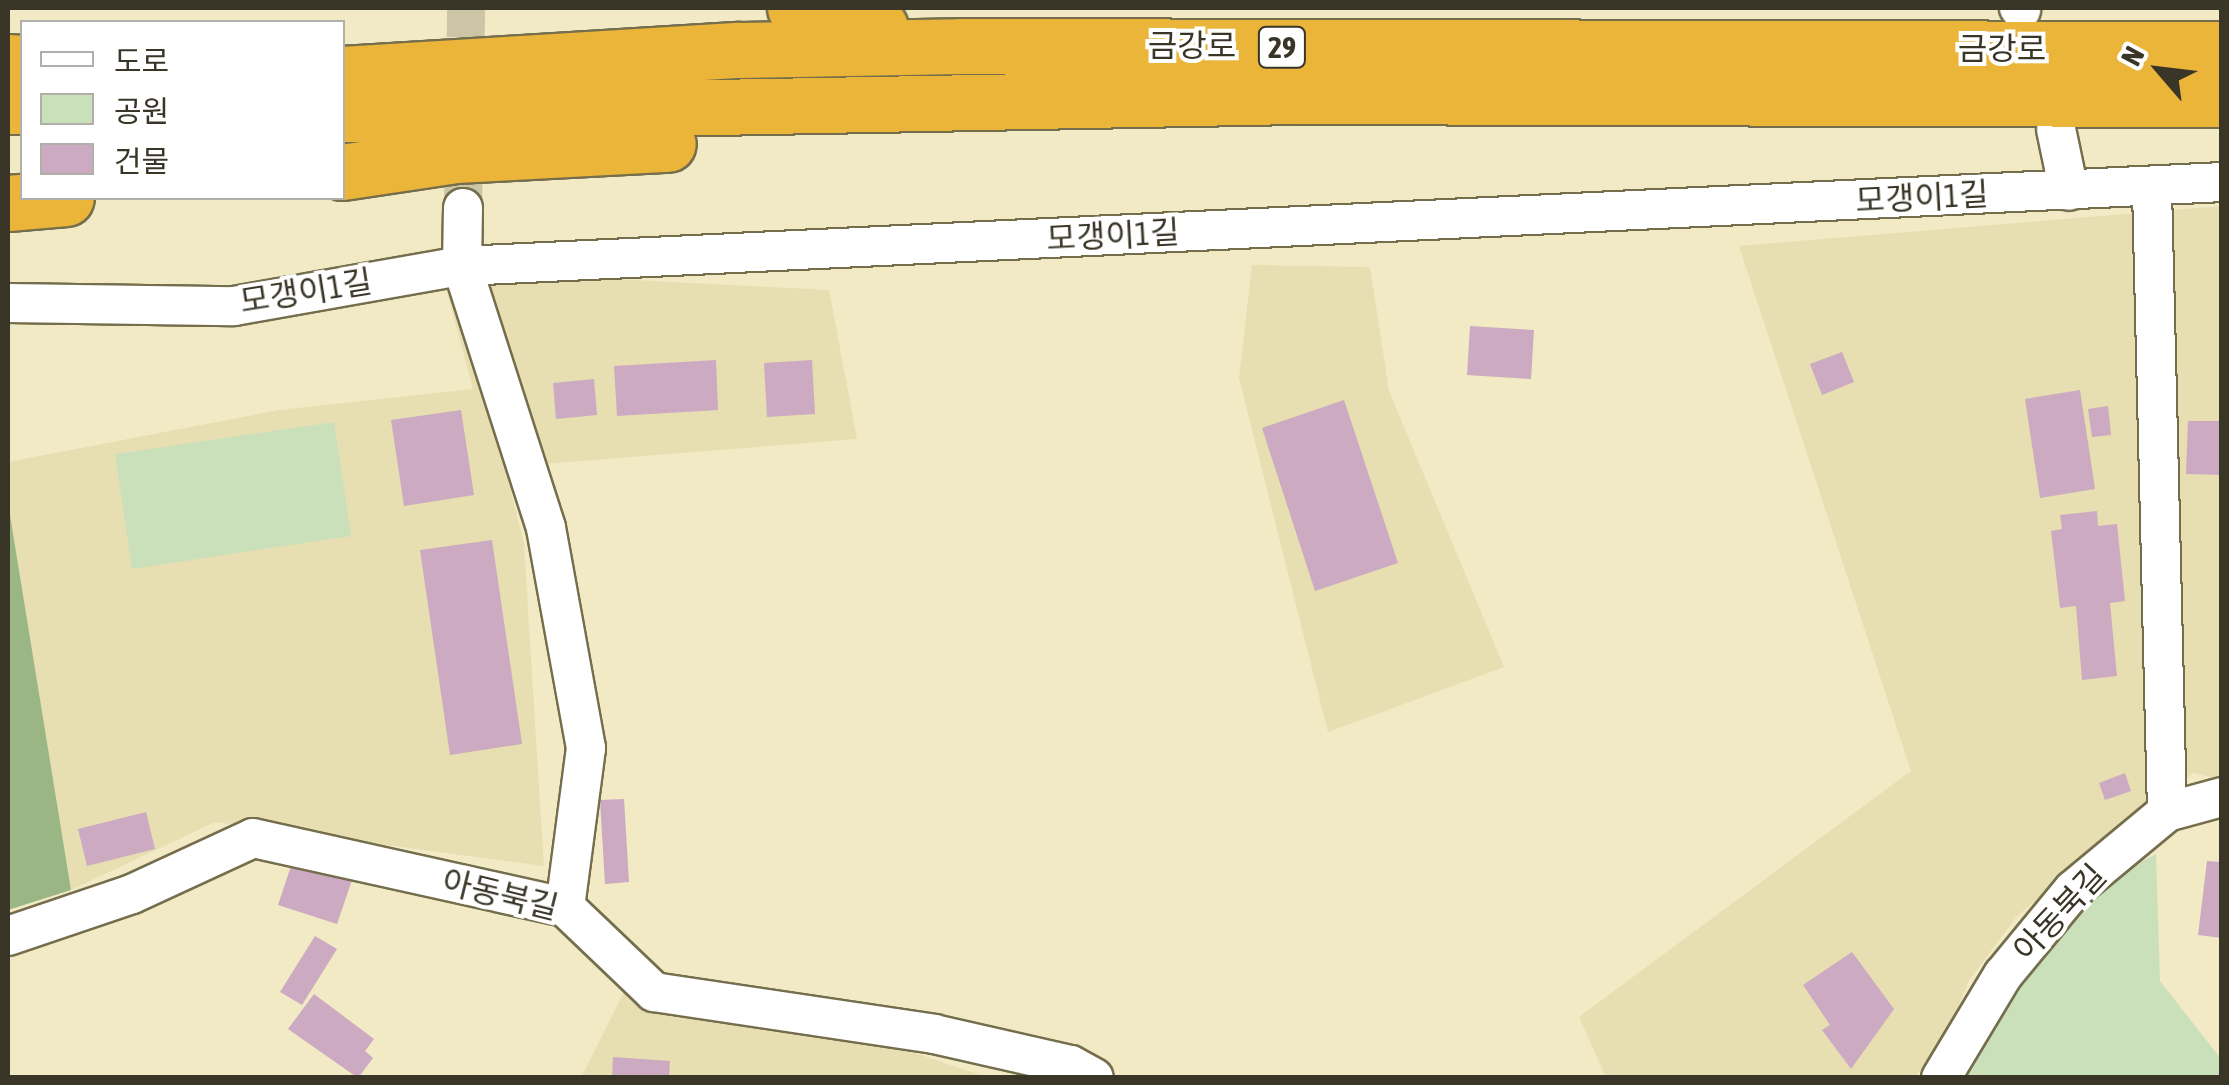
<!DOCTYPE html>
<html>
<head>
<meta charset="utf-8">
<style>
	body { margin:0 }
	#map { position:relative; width:2229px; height:1085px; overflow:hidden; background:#f1eac5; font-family:"Asap Condensed","Noto Sans KR",sans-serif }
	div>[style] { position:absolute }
	.built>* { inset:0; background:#e7deb1 }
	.green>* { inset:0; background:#cae0ba }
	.forest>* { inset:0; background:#99b684 }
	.building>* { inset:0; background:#ccaac1 }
	.street-tunnel>* { height:38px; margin-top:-19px; transform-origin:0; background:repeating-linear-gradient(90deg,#ccc6a6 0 38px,transparent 0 57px) }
	.roads { filter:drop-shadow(2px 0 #756e4d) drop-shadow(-2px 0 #756e4d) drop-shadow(0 2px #756e4d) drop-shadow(0 -2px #756e4d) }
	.street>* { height:38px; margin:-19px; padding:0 19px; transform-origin:19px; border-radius:19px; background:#fff }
	.highway>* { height:55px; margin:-27.5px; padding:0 27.5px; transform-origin:27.5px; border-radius:27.5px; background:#ebb539 }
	span { translate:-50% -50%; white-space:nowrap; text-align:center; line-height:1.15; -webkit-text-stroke:8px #fff; paint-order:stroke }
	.shield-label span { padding:2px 8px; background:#fff; border:2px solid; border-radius:8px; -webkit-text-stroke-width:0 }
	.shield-label { font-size:30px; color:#393628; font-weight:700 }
	.street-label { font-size:32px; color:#393628 }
	.frame { position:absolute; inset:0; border:10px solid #393628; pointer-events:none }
	.legend { position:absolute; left:20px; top:20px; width:325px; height:180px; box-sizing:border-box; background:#fff; border:2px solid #b0afa9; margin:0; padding:12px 18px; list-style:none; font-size:30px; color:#393628 }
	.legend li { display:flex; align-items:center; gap:20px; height:50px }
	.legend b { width:50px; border:2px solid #b0afa9 }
	.north { position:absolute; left:2109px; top:20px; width:100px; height:100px; -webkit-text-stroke:8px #fff; paint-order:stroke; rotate:298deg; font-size:28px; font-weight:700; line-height:40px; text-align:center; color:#393628 }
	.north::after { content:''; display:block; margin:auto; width:35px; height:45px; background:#393628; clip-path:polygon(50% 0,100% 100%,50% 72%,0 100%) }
</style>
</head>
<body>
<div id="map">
	<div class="built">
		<div style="clip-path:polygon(2221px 206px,2221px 779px,2193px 773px,2017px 916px,1968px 982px,1942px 1048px,1914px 1077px,1606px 1077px,1579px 1017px,1911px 771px,1739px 246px)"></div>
		<div style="clip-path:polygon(1252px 265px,1370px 267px,1389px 391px,1504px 667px,1328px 732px,1239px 378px)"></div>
		<div style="clip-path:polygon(441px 270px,829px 290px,857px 439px,505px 467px,524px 544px,544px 866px,215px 822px,71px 890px,8px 506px,8px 462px,279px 410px,473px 389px)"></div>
		<div style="clip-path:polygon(624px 992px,918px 1054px,986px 1077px,581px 1078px)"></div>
	</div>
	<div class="green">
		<div style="clip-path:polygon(334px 422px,351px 536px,132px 569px,115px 454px)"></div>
		<div style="clip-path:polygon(2156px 854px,2160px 981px,2221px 1059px,2221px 1077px,1959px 1078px,2002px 1008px,2094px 887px)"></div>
	</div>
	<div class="forest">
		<div style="clip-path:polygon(8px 503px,71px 890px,8px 910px)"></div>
	</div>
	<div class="building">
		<div style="clip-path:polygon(1470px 326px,1534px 330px,1531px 379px,1467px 375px)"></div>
		<div style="clip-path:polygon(1842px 352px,1854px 382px,1822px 395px,1810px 364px)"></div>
		<div style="clip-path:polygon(716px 360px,718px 410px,617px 416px,614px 366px)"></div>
		<div style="clip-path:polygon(812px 360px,815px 414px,767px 417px,764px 363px)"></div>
		<div style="clip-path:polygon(594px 379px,597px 415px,556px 419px,553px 383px)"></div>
		<div style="clip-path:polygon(2080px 390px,2095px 489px,2040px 498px,2025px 399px)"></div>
		<div style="clip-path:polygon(1344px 400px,1398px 563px,1315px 591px,1262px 428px)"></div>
		<div style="clip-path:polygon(2108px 406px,2111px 435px,2092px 437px,2088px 409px)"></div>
		<div style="clip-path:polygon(461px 410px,474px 495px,404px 506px,391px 420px)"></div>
		<div style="clip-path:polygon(2188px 421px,2222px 421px,2222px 475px,2186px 474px)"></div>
		<div style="clip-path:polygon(2097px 511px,2098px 526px,2117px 524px,2125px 601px,2110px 603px,2117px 676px,2082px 680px,2076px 606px,2060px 608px,2051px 531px,2062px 529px,2060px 515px)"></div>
		<div style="clip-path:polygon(492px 540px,522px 744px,450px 755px,420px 550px)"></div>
		<div style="clip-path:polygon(2125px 773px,2131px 791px,2105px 800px,2099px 783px)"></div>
		<div style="clip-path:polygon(624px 799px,629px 882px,605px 884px,600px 800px)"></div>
		<div style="clip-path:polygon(146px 812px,155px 849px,87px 866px,78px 829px)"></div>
		<div style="clip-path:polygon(293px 860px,352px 880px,337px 924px,278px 905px)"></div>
		<div style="clip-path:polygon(2207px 861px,2222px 862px,2222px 938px,2198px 935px)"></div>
		<div style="clip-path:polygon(315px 936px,337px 949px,302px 1005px,280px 992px)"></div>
		<div style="clip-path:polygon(1852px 952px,1894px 1009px,1851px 1069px,1822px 1030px,1830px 1025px,1803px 985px)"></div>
		<div style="clip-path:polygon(314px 994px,374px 1039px,365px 1051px,373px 1058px,358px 1078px,288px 1029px)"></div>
		<div style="clip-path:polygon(613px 1057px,670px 1061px,669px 1078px,612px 1078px)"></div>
	</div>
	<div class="street-tunnel">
		<div style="left:463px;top:208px;width:200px;rotate:-89.1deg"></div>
	</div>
	<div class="roads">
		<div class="street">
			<div style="left:2019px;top:8px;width:3px;rotate:45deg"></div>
			<div style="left:2056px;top:129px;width:63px;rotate:78.2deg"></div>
			<div style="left:2152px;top:189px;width:623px;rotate:88.62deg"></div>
			<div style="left:463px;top:208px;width:58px;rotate:91deg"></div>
			<div style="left:462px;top:266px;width:275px;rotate:72.2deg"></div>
			<div style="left:546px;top:528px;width:224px;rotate:79.7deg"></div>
			<div style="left:586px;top:748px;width:160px;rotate:97.5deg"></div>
			<div style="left:8px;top:303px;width:226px;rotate:0.8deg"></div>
			<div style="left:234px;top:306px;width:231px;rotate:-10deg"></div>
			<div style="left:462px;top:266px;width:1762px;rotate:-2.73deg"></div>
			<div style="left:8px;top:936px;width:131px;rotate:-18.7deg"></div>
			<div style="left:132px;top:894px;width:133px;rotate:-24.8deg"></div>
			<div style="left:253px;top:838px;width:320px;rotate:12.5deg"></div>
			<div style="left:565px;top:907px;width:123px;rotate:43.7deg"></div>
			<div style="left:654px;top:992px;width:283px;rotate:8.5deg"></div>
			<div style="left:934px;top:1034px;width:140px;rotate:12.8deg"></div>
			<div style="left:1071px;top:1065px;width:26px;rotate:29deg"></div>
			<div style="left:1941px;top:1078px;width:120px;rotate:-59deg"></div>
			<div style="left:2003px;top:975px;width:110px;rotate:-50.5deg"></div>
			<div style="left:2073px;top:890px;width:122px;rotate:-39.7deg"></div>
			<div style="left:2167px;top:812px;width:57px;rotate:-15.3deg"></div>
		</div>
		<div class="highway">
			<div style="left:795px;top:8px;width:87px;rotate:12.6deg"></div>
			<div style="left:8px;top:62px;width:14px;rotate:4deg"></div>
			<div style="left:342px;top:74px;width:398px;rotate:-3.5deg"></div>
			<div style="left:739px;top:50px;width:222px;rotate:-1deg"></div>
			<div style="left:961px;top:46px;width:1261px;rotate:0.14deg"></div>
			<div style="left:8px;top:106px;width:14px"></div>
			<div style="left:342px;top:114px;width:953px;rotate:-1.08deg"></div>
			<div style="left:1295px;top:96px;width:927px;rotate:0.19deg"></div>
			<div style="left:342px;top:172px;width:115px;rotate:-8.5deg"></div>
			<div style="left:456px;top:155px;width:212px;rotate:-3deg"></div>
			<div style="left:8px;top:203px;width:58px;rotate:-4.9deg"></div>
		</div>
	</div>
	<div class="shield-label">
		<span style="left:1282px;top:47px">29</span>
	</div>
	<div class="street-label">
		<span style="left:1192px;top:46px">금강로</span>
		<span style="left:2002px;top:49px">금강로</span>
		<span style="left:1922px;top:198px;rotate:-3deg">모갱이1길</span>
		<span style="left:1113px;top:236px;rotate:-3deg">모갱이1길</span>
		<span style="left:306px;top:292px;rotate:-9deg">모갱이1길</span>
		<span style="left:500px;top:895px;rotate:14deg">아동북길</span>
		<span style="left:2060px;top:913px;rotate:-47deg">아동북길</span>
	</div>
	<div class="frame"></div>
	<ul class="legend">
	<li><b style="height:12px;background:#fff"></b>도로</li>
	<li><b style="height:28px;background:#cae0ba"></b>공원</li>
	<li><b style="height:28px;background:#ccaac1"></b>건물</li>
	</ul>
	<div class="north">N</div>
</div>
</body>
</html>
